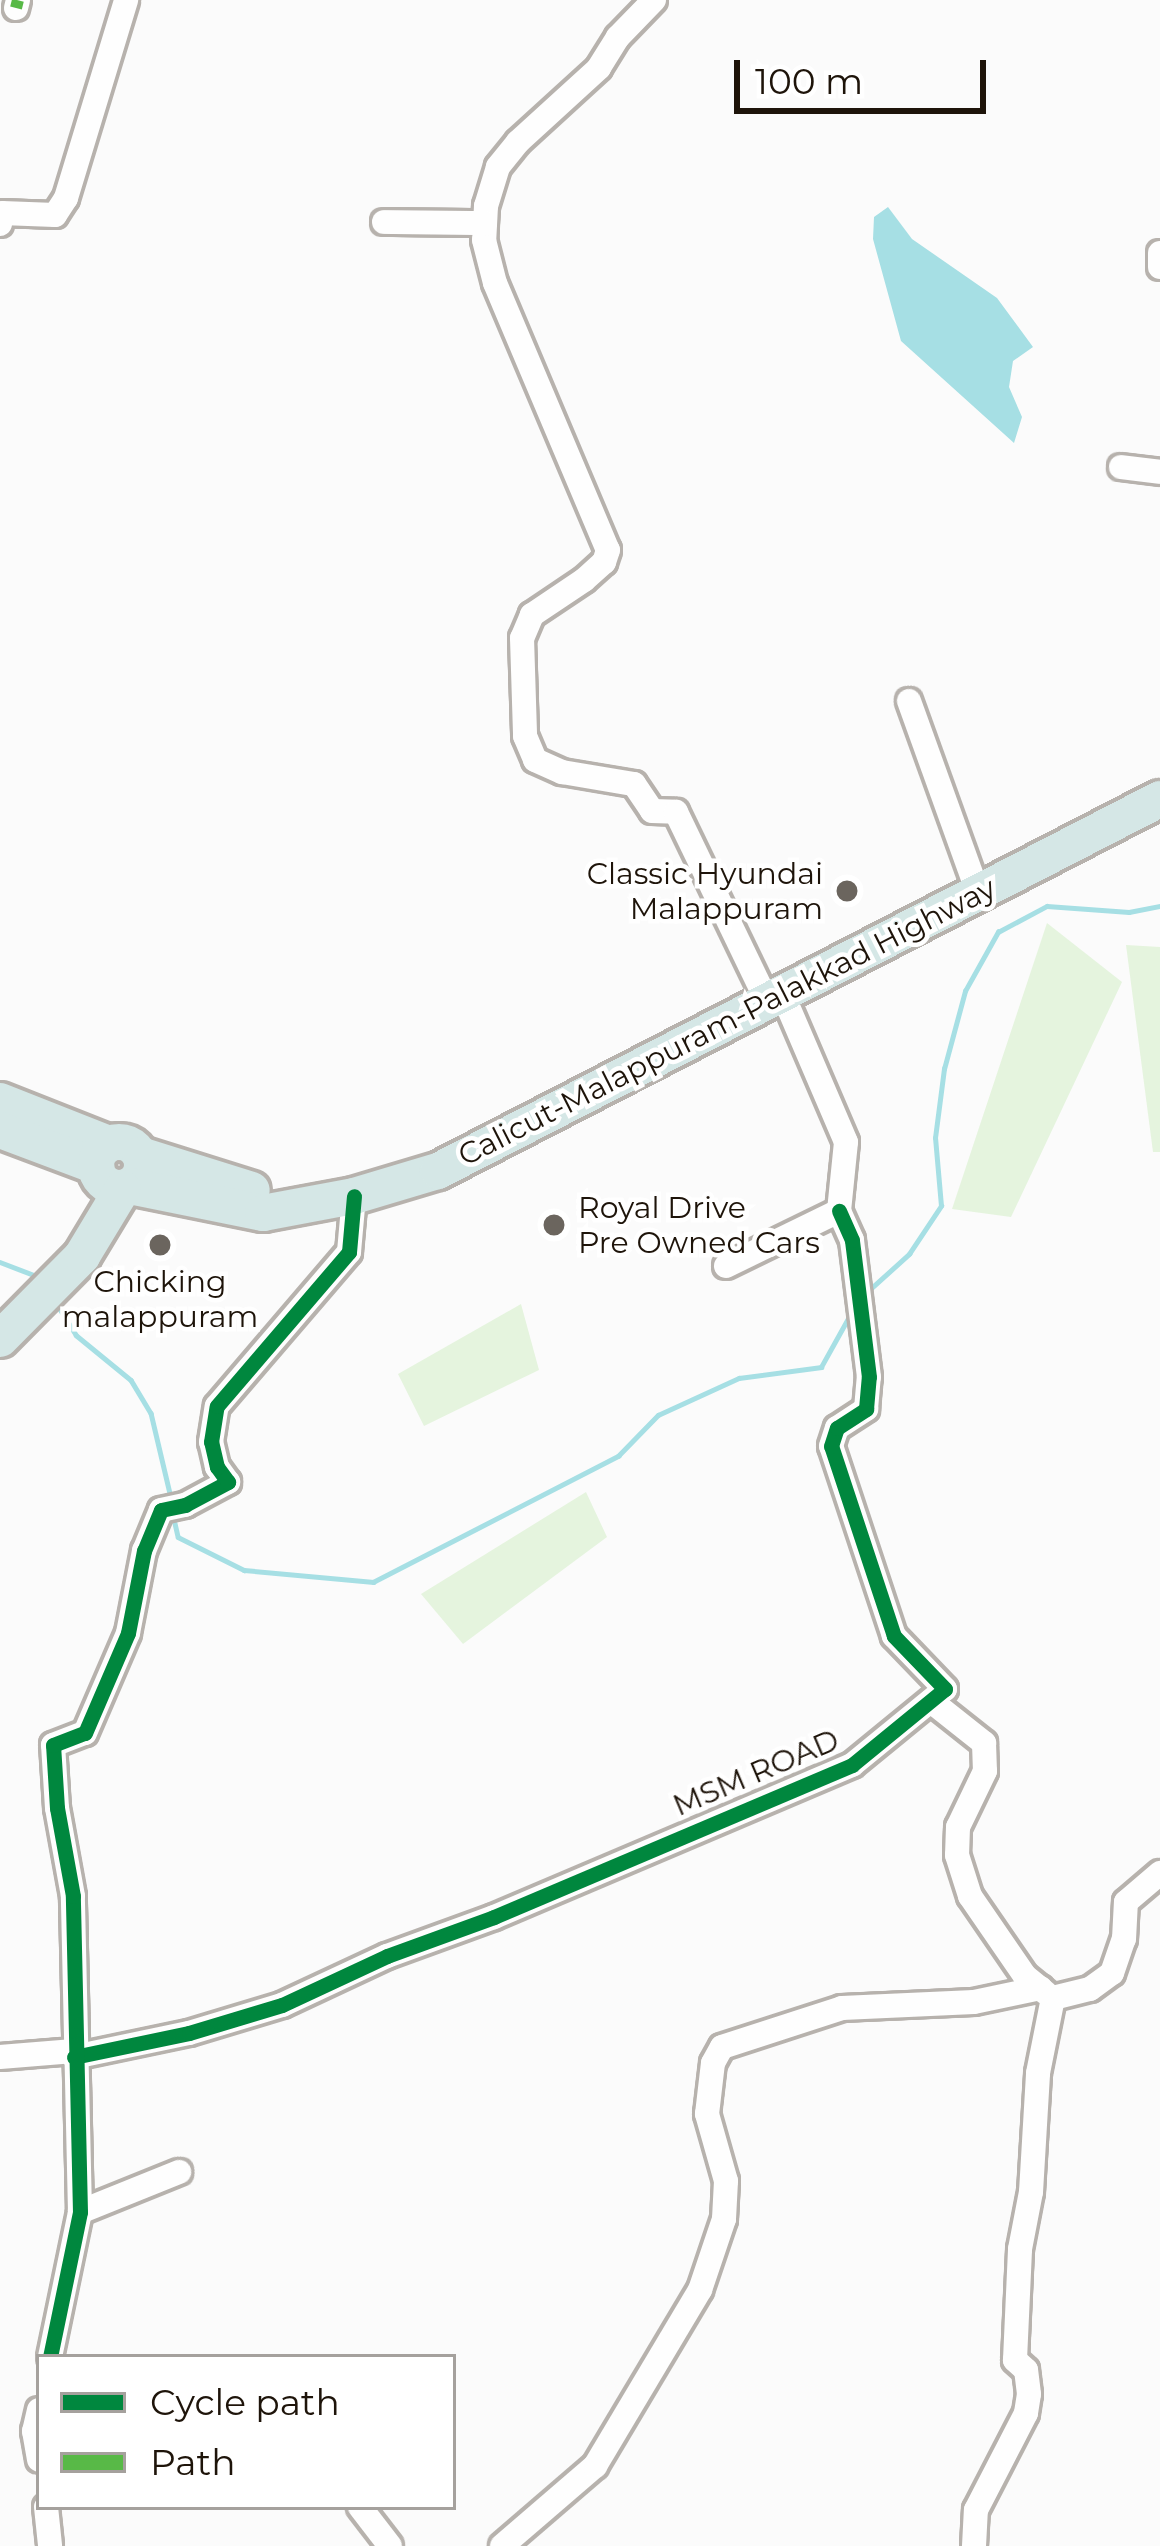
<!DOCTYPE html>
<html>
<head>
<meta charset="utf-8">
<style>
	body { margin:0 }
	#map { position:relative; width:1160px; height:2546px; overflow:hidden; background:#fbfbfb; font-family:Montserrat,sans-serif }
	div>[style] { position:absolute }
	.green>* { inset:0; background:#e5f4de }
	.water>* { inset:0; background:#a6dfe4 }
	.stream>* { height:4.5px; margin:-2.25px; padding:0 2.25px; transform-origin:2.25px; border-radius:2.25px; background:#a6dfe4 }
	.roads { filter:drop-shadow(3px 0 #b7b2ad) drop-shadow(-3px 0 #b7b2ad) drop-shadow(0 3px #b7b2ad) drop-shadow(0 -3px #b7b2ad) }
	.minor>* { height:24px; margin:-12px; padding:0 12px; transform-origin:12px; border-radius:12px; background:#fefefe }
	.highway>* { height:36px; margin:-18px; padding:0 18px; transform-origin:18px; border-radius:18px; background:#d5e7e6 }
	.highway>.ring { margin:-18px; padding:0; box-sizing:content-box; background:none; border:36px solid #d5e7e6; border-radius:50% }
	.quiet>* { height:12px; margin-top:-6px; transform-origin:0; background:repeating-linear-gradient(90deg,#58b947 0 24px,transparent 0 36px) }
	.cycleway>* { height:15px; margin:-7.5px; padding:0 7.5px; transform-origin:7.5px; border-radius:7.5px; background:#00873e }
	.dots>* { width:33px; height:33px; translate:-50% -50%; box-sizing:border-box; border:6px solid #fff; border-radius:50% }
	span { translate:-50% -50%; white-space:nowrap; text-align:center; line-height:1.15; -webkit-text-stroke:9px #fff; paint-order:stroke }
	.poi-label { font-size:30px; color:#1e140a }
	.right { translate:-100% -50%; text-align:right }
	.left { translate:0 -50%; text-align:left }
	.street-label { font-size:30px; color:#1e140a }
	.legend { position:absolute; left:36px; top:2354px; width:420px; height:156px; box-sizing:border-box; background:#fff; border:3px solid #a5a19d; margin:0; padding:15px 21px; list-style:none; font-size:36px; color:#1e140a }
	.legend li { display:flex; align-items:center; gap:24px; height:60px }
	.legend b { width:60px; border:3px solid #a5a19d }
	.scale { position:absolute; left:734px; top:60px; width:252px; height:54px; box-sizing:border-box; border:6px solid #1e140a; border-top:0; padding-left:15px; font-size:36px; line-height:42px; white-space:nowrap; color:#1e140a; -webkit-text-stroke:9px #fff; paint-order:stroke }
</style>
</head>
<body>
<div id="map">
	<div class="green">
		<div style="clip-path:polygon(1047px 923px,1122px 982px,1011px 1217px,952px 1209px)"></div>
		<div style="clip-path:polygon(1126px 945px,1160px 947px,1160px 1152px,1153px 1152px)"></div>
		<div style="clip-path:polygon(521px 1304px,539px 1370px,424px 1426px,398px 1374px)"></div>
		<div style="clip-path:polygon(586px 1492px,607px 1537px,463px 1644px,421px 1594px)"></div>
	</div>
	<div class="water">
		<div style="clip-path:polygon(888px 207px,912px 239px,997px 298px,1033px 347px,1013px 361px,1009px 387px,1022px 417px,1014px 443px,901px 341px,873px 239px,874px 217px)"></div>
	</div>
	<div class="stream">
		<div style="left:0;top:1262px;width:42px;rotate:21deg"></div>
		<div style="left:867px;top:1292px;width:57px;rotate:-42.1deg"></div>
		<div style="left:909px;top:1254px;width:58px;rotate:-56.3deg"></div>
		<div style="left:941px;top:1206px;width:68px;rotate:-95deg"></div>
		<div style="left:935px;top:1138px;width:70px;rotate:-82.6deg"></div>
		<div style="left:944px;top:1069px;width:81px;rotate:-74.9deg"></div>
		<div style="left:965px;top:991px;width:68px;rotate:-60.8deg"></div>
		<div style="left:998px;top:932px;width:55px;rotate:-28deg"></div>
		<div style="left:1047px;top:906px;width:82px;rotate:4.2deg"></div>
		<div style="left:1129px;top:912px;width:32px;rotate:-11deg"></div>
		<div style="left:55px;top:1301px;width:40px;rotate:58deg"></div>
		<div style="left:76px;top:1335px;width:71px;rotate:39.3deg"></div>
		<div style="left:131px;top:1380px;width:39px;rotate:59deg"></div>
		<div style="left:151px;top:1413px;width:91px;rotate:76.7deg"></div>
		<div style="left:174px;top:1519px;width:18px;rotate:77deg"></div>
		<div style="left:178px;top:1537px;width:74px;rotate:26.6deg"></div>
		<div style="left:244px;top:1570px;width:130px;rotate:5.3deg"></div>
		<div style="left:373px;top:1582px;width:276px;rotate:-27.2deg"></div>
		<div style="left:618px;top:1456px;width:57px;rotate:-45.7deg"></div>
		<div style="left:658px;top:1415px;width:89px;rotate:-24.6deg"></div>
		<div style="left:739px;top:1378px;width:83px;rotate:-7.6deg"></div>
		<div style="left:821px;top:1367px;width:60px;rotate:-60.9deg"></div>
	</div>
	<div class="roads">
		<div class="minor">
			<div style="left:654px;top:0;width:52px;rotate:134.2deg"></div>
			<div style="left:618px;top:37px;width:36px;rotate:122deg"></div>
			<div style="left:599px;top:68px;width:110px;rotate:137.6deg"></div>
			<div style="left:518px;top:142px;width:32px;rotate:129deg"></div>
			<div style="left:498px;top:167px;width:41px;rotate:107.1deg"></div>
			<div style="left:486px;top:206px;width:34px;rotate:93deg"></div>
			<div style="left:484px;top:240px;width:44px;rotate:75.7deg"></div>
			<div style="left:495px;top:283px;width:290px;rotate:67.1deg"></div>
			<div style="left:608px;top:550px;width:13px;rotate:108deg"></div>
			<div style="left:604px;top:562px;width:27px;rotate:138deg"></div>
			<div style="left:584px;top:580px;width:63px;rotate:146.1deg"></div>
			<div style="left:532px;top:615px;width:25px;rotate:113deg"></div>
			<div style="left:522px;top:638px;width:98px;rotate:88.2deg"></div>
			<div style="left:525px;top:736px;width:26px;rotate:67deg"></div>
			<div style="left:535px;top:760px;width:30px;rotate:24deg"></div>
			<div style="left:562px;top:772px;width:73px;rotate:9.5deg"></div>
			<div style="left:634px;top:784px;width:32px;rotate:56deg"></div>
			<div style="left:652px;top:811px;width:24px;rotate:2deg"></div>
			<div style="left:676px;top:812px;width:210px;rotate:64.3deg"></div>
			<div style="left:16px;top:8px;width:8px;rotate:-76deg"></div>
			<div style="left:384px;top:222px;width:101px;rotate:0.6deg"></div>
			<div style="left:0;top:224px;width:11px;rotate:-80deg"></div>
			<div style="left:2px;top:213px;width:53px;rotate:2.2deg"></div>
			<div style="left:55px;top:215px;width:20px;rotate:-57deg"></div>
			<div style="left:66px;top:198px;width:207px;rotate:-73.1deg"></div>
			<div style="left:1160px;top:253px;width:14px;rotate:90deg"></div>
			<div style="left:1121px;top:467px;width:39px;rotate:7deg"></div>
			<div style="left:909px;top:701px;width:204px;rotate:70.2deg"></div>
			<div style="left:726px;top:1266px;width:126px;rotate:-26deg"></div>
			<div style="left:839px;top:1211px;width:69px;rotate:-84.2deg"></div>
			<div style="left:846px;top:1142px;width:162px;rotate:-113.2deg"></div>
			<div style="left:931px;top:1701px;width:68px;rotate:38.4deg"></div>
			<div style="left:984px;top:1743px;width:28px;rotate:88deg"></div>
			<div style="left:985px;top:1771px;width:62px;rotate:115.7deg"></div>
			<div style="left:958px;top:1827px;width:28px;rotate:92deg"></div>
			<div style="left:957px;top:1855px;width:43px;rotate:72.4deg"></div>
			<div style="left:970px;top:1896px;width:97px;rotate:55.5deg"></div>
			<div style="left:1025px;top:1976px;width:27px;rotate:39deg"></div>
			<div style="left:0;top:2057px;width:74px;rotate:-4.6deg"></div>
			<div style="left:74px;top:2057px;width:117px;rotate:-11.8deg"></div>
			<div style="left:189px;top:2033px;width:97px;rotate:-16.8deg"></div>
			<div style="left:282px;top:2005px;width:116px;rotate:-25deg"></div>
			<div style="left:387px;top:1956px;width:114px;rotate:-20deg"></div>
			<div style="left:494px;top:1917px;width:389px;rotate:-23deg"></div>
			<div style="left:852px;top:1765px;width:120px;rotate:-39.3deg"></div>
			<div style="left:945px;top:1689px;width:74px;rotate:-133.9deg"></div>
			<div style="left:894px;top:1636px;width:200px;rotate:-108.3deg"></div>
			<div style="left:831px;top:1446px;width:19px;rotate:-72deg"></div>
			<div style="left:837px;top:1428px;width:35px;rotate:-33deg"></div>
			<div style="left:866px;top:1409px;width:32px;rotate:-85deg"></div>
			<div style="left:869px;top:1377px;width:138px;rotate:-97.1deg"></div>
			<div style="left:852px;top:1240px;width:32px;rotate:-114deg"></div>
			<div style="left:80px;top:2212px;width:107px;rotate:-22deg"></div>
			<div style="left:50px;top:2357px;width:148px;rotate:-78.3deg"></div>
			<div style="left:80px;top:2212px;width:316px;rotate:-91.3deg"></div>
			<div style="left:73px;top:1896px;width:89px;rotate:-100.3deg"></div>
			<div style="left:57px;top:1808px;width:63px;rotate:-93.6deg"></div>
			<div style="left:53px;top:1745px;width:34px;rotate:-21deg"></div>
			<div style="left:85px;top:1733px;width:109px;rotate:-66.7deg"></div>
			<div style="left:128px;top:1633px;width:84px;rotate:-79deg"></div>
			<div style="left:144px;top:1551px;width:44px;rotate:-67.5deg"></div>
			<div style="left:161px;top:1510px;width:25px;rotate:-12deg"></div>
			<div style="left:185px;top:1505px;width:49px;rotate:-28.1deg"></div>
			<div style="left:228px;top:1482px;width:19px;rotate:-126deg"></div>
			<div style="left:217px;top:1467px;width:26px;rotate:-103deg"></div>
			<div style="left:211px;top:1442px;width:36px;rotate:-81deg"></div>
			<div style="left:217px;top:1406px;width:203px;rotate:-49.4deg"></div>
			<div style="left:349px;top:1252px;width:56px;rotate:-84.9deg"></div>
			<div style="left:39px;top:2410px;width:22px;rotate:103deg"></div>
			<div style="left:34px;top:2431px;width:29px;rotate:80deg"></div>
			<div style="left:46px;top:2507px;width:39px;rotate:84deg"></div>
			<div style="left:360px;top:2507px;width:49px;rotate:52.4deg"></div>
			<div style="left:502px;top:2546px;width:123px;rotate:-40.7deg"></div>
			<div style="left:595px;top:2466px;width:205px;rotate:-59.2deg"></div>
			<div style="left:700px;top:2290px;width:75px;rotate:-71.3deg"></div>
			<div style="left:724px;top:2219px;width:38px;rotate:-87deg"></div>
			<div style="left:726px;top:2181px;width:70px;rotate:-105.8deg"></div>
			<div style="left:707px;top:2114px;width:51px;rotate:-83.3deg"></div>
			<div style="left:713px;top:2063px;width:18px;rotate:-61deg"></div>
			<div style="left:722px;top:2047px;width:126px;rotate:-18deg"></div>
			<div style="left:842px;top:2008px;width:132px;rotate:-2.6deg"></div>
			<div style="left:974px;top:2002px;width:68px;rotate:-11.8deg"></div>
			<div style="left:974px;top:2546px;width:36px;rotate:-87deg"></div>
			<div style="left:976px;top:2510px;width:109px;rotate:-62.7deg"></div>
			<div style="left:1026px;top:2413px;width:19px;rotate:-81deg"></div>
			<div style="left:1029px;top:2394px;width:24px;rotate:-97deg"></div>
			<div style="left:1026px;top:2370px;width:15px;rotate:-138deg"></div>
			<div style="left:1015px;top:2360px;width:111px;rotate:-87.4deg"></div>
			<div style="left:1020px;top:2249px;width:58px;rotate:-79.1deg"></div>
			<div style="left:1031px;top:2192px;width:119px;rotate:-86.6deg"></div>
			<div style="left:1038px;top:2073px;width:76px;rotate:-78.7deg"></div>
			<div style="left:1053px;top:1998px;width:38px;rotate:-14deg"></div>
			<div style="left:1090px;top:1989px;width:27px;rotate:-36deg"></div>
			<div style="left:1112px;top:1973px;width:36px;rotate:-71deg"></div>
			<div style="left:1124px;top:1939px;width:37px;rotate:-87deg"></div>
			<div style="left:1126px;top:1902px;width:45px;rotate:-40.5deg"></div>
		</div>
		<div class="highway">
			<div style="left:0;top:1101px;width:117px;rotate:21.5deg"></div>
			<div style="left:0;top:1130px;width:103px;rotate:20.6deg"></div>
			<div class="ring" style="left:96px;top:1142px;width:10px;height:10px"></div>
			<div style="left:140px;top:1155px;width:117px;rotate:17.4deg"></div>
			<div style="left:130px;top:1186px;width:136px;rotate:11.5deg"></div>
			<div style="left:263px;top:1213px;width:93px;rotate:-10.6deg"></div>
			<div style="left:354px;top:1196px;width:88px;rotate:-16.6deg"></div>
			<div style="left:438px;top:1171px;width:812px;rotate:-27.26deg"></div>
			<div style="left:0;top:1339px;width:117px;rotate:-45.3deg"></div>
			<div style="left:82px;top:1256px;width:79px;rotate:-58.9deg"></div>
		</div>
	</div>
	<div class="quiet">
		<div style="left:16px;top:8px;width:8px;rotate:-76deg"></div>
	</div>
	<div class="cycleway">
		<div style="left:74px;top:2057px;width:117px;rotate:-11.8deg"></div>
		<div style="left:189px;top:2033px;width:97px;rotate:-16.8deg"></div>
		<div style="left:282px;top:2005px;width:116px;rotate:-25deg"></div>
		<div style="left:387px;top:1956px;width:114px;rotate:-20deg"></div>
		<div style="left:494px;top:1917px;width:389px;rotate:-23deg"></div>
		<div style="left:852px;top:1765px;width:120px;rotate:-39.3deg"></div>
		<div style="left:945px;top:1689px;width:74px;rotate:-133.9deg"></div>
		<div style="left:894px;top:1636px;width:200px;rotate:-108.3deg"></div>
		<div style="left:831px;top:1446px;width:19px;rotate:-72deg"></div>
		<div style="left:837px;top:1428px;width:35px;rotate:-33deg"></div>
		<div style="left:866px;top:1409px;width:32px;rotate:-85deg"></div>
		<div style="left:869px;top:1377px;width:138px;rotate:-97.1deg"></div>
		<div style="left:852px;top:1240px;width:32px;rotate:-114deg"></div>
		<div style="left:50px;top:2357px;width:148px;rotate:-78.3deg"></div>
		<div style="left:80px;top:2212px;width:316px;rotate:-91.3deg"></div>
		<div style="left:73px;top:1896px;width:89px;rotate:-100.3deg"></div>
		<div style="left:57px;top:1808px;width:63px;rotate:-93.6deg"></div>
		<div style="left:53px;top:1745px;width:34px;rotate:-21deg"></div>
		<div style="left:85px;top:1733px;width:109px;rotate:-66.7deg"></div>
		<div style="left:128px;top:1633px;width:84px;rotate:-79deg"></div>
		<div style="left:144px;top:1551px;width:44px;rotate:-67.5deg"></div>
		<div style="left:161px;top:1510px;width:25px;rotate:-12deg"></div>
		<div style="left:185px;top:1505px;width:49px;rotate:-28.1deg"></div>
		<div style="left:228px;top:1482px;width:19px;rotate:-126deg"></div>
		<div style="left:217px;top:1467px;width:26px;rotate:-103deg"></div>
		<div style="left:211px;top:1442px;width:36px;rotate:-81deg"></div>
		<div style="left:217px;top:1406px;width:203px;rotate:-49.4deg"></div>
		<div style="left:349px;top:1252px;width:56px;rotate:-84.9deg"></div>
	</div>
	<div class="dots">
		<div style="left:847px;top:891px;background:#6b655e"></div>
		<div style="left:554px;top:1225px;background:#6b655e"></div>
		<div style="left:160px;top:1245px;background:#6b655e"></div>
	</div>
	<div class="poi-label">
		<span class="right" style="left:823px;top:891px">Classic Hyundai<br>Malappuram</span>
		<span class="left" style="left:578px;top:1225px">Royal Drive<br>Pre Owned Cars</span>
		<span style="left:160px;top:1299px">Chicking<br>malappuram</span>
	</div>
	<div class="street-label">
		<span style="left:727px;top:1022px;rotate:-27deg">Calicut-Malappuram-Palakkad Highway</span>
		<span style="left:756px;top:1773px;rotate:-23deg">MSM ROAD</span>
	</div>
	<ul class="legend">
	<li><b style="height:15px;background:#00873e"></b>Cycle path</li>
	<li><b style="height:15px;background:#58b947"></b>Path</li>
	</ul>
	<div class="scale">100 m</div>
</div>
</body>
</html>
